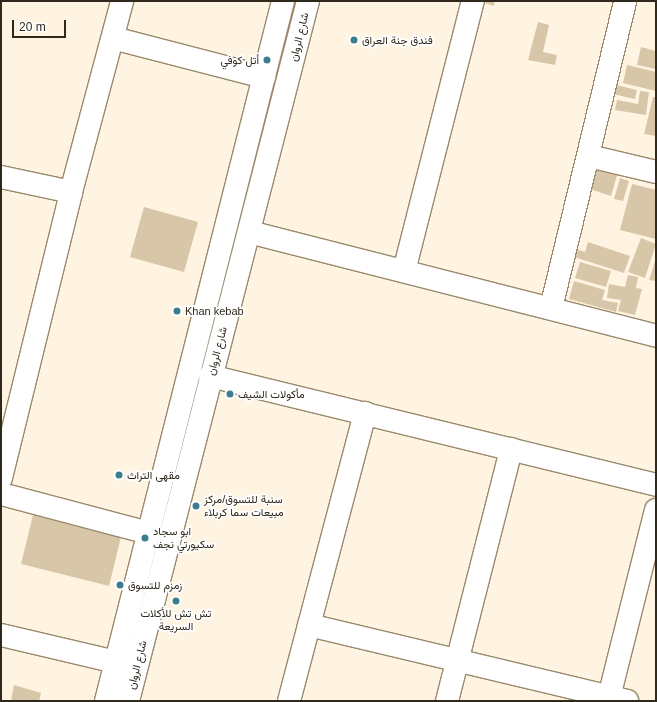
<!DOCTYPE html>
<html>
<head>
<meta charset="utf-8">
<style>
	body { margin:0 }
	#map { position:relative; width:657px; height:702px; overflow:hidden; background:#fff4e1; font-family:Arial,Vazirmatn,sans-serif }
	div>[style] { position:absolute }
	.building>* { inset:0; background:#d8c6a8 }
	.roads { filter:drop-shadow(1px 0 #9a896c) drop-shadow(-1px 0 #9a896c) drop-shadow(0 1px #9a896c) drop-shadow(0 -1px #9a896c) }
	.minor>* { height:22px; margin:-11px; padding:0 11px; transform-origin:11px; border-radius:11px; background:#fff }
	.dots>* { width:11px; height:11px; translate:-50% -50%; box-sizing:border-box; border:2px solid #fff; border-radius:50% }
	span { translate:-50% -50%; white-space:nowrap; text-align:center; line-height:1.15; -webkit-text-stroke:3.5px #fff; paint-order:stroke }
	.street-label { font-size:11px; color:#2f291d }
	.poi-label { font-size:11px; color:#2f291d }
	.left { translate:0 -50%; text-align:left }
	.right { translate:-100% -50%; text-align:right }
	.frame { position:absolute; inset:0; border:2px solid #2f291d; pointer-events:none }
	.scale { position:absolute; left:12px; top:20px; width:54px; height:18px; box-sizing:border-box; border:2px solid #2f291d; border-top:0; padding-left:5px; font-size:12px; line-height:14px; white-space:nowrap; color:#2f291d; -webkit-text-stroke:3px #fff; paint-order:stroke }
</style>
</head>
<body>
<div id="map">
	<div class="building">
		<div style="clip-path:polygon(479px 1px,495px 1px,494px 6px)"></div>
		<div style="clip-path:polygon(538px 22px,549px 25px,543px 52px,557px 55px,555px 65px,528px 60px)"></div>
		<div style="clip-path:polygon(641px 47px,656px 51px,656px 69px,637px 65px)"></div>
		<div style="clip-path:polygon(627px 65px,656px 72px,656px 91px,623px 83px)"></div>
		<div style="clip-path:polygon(616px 85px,637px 90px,635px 99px,613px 94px)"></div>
		<div style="clip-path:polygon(640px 91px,649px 92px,646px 115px,615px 110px,617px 100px,638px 104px)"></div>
		<div style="clip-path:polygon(653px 97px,656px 97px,656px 136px,644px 134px)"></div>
		<div style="clip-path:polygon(594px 165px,618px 172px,611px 196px,587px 188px)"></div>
		<div style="clip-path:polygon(620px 178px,629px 181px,623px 201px,614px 199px)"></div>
		<div style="clip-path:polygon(632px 184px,656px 190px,656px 239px,620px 230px)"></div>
		<div style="clip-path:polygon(144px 207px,198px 222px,184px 272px,130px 257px)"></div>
		<div style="clip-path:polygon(641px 238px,656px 244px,645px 278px,628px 272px)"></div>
		<div style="clip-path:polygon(588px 242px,630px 256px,624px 273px,568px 255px,570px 247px,585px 252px)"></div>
		<div style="clip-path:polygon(656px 258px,656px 281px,649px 280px)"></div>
		<div style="clip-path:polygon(580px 262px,611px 271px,606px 287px,575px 278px)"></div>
		<div style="clip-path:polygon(628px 275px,638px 277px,636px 288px,642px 289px,635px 315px,618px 311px,621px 300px,607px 298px,609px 284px,625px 287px)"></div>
		<div style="clip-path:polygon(574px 281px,605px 290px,602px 300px,618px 303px,616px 312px,569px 299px)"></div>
		<div style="clip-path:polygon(33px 515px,121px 537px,109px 586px,21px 564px)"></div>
		<div style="clip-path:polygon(14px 685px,41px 693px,39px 701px,11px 701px)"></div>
	</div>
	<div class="roads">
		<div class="minor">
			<div style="left:113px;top:38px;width:156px;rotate:14.5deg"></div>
			<div style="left:589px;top:156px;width:69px;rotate:13.4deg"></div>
			<div style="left:1px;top:177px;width:72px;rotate:12.1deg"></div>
			<div style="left:249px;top:232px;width:420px;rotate:14.3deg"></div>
			<div style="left:404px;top:271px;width:279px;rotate:-75.7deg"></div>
			<div style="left:551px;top:308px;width:316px;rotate:-76.4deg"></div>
			<div style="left:210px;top:376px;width:459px;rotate:13.7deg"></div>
			<div style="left:1px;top:478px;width:294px;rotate:-76.2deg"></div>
			<div style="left:71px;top:192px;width:198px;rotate:-75deg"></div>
			<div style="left:1px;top:494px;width:153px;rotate:14.8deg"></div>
			<div style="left:309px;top:625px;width:327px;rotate:13.4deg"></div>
			<div style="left:1px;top:635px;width:118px;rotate:13.2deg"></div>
			<div style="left:106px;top:701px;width:722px;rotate:-75.81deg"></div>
			<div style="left:128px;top:701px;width:723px;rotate:-75.58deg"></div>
			<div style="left:289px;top:701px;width:298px;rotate:-75.2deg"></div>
			<div style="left:447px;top:701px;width:260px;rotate:-75.7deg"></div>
			<div style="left:608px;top:701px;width:197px;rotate:-75.9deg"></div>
		</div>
	</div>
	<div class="dots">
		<div style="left:354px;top:40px;background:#3c7c8f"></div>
		<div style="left:267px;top:60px;background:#3c7c8f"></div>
		<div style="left:177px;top:311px;background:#3c7c8f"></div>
		<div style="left:230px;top:394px;background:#3c7c8f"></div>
		<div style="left:119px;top:475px;background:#3c7c8f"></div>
		<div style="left:196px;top:506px;background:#3c7c8f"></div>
		<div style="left:145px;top:538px;background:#3c7c8f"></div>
		<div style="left:120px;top:585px;background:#3c7c8f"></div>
		<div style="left:176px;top:601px;background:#3c7c8f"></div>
	</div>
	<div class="street-label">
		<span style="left:299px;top:37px;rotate:-76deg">شارع الروان</span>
		<span style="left:217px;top:351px;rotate:-75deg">شارع الروان</span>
		<span style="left:137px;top:665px;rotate:-76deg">شارع الروان</span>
	</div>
	<div class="poi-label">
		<span class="left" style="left:362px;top:40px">فندق جنة العراق</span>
		<span class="right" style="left:259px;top:60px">أتل كوفي</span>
		<span class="left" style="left:185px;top:311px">Khan kebab</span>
		<span class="left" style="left:238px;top:394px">مأكولات الشيف</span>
		<span class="left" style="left:127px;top:475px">مقهى التراث</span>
		<span class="left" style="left:204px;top:506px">سنبة للتسوق/مركز<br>مبيعات سما كربلاء</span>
		<span class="left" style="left:153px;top:538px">ابو سجاد<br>سكيورتي نجف</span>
		<span class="left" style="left:128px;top:585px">زمزم للتسوق</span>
		<span style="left:176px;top:620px">تش تش للأكلات<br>السريعة</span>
	</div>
	<div class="frame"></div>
	<div class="scale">20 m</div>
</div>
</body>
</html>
